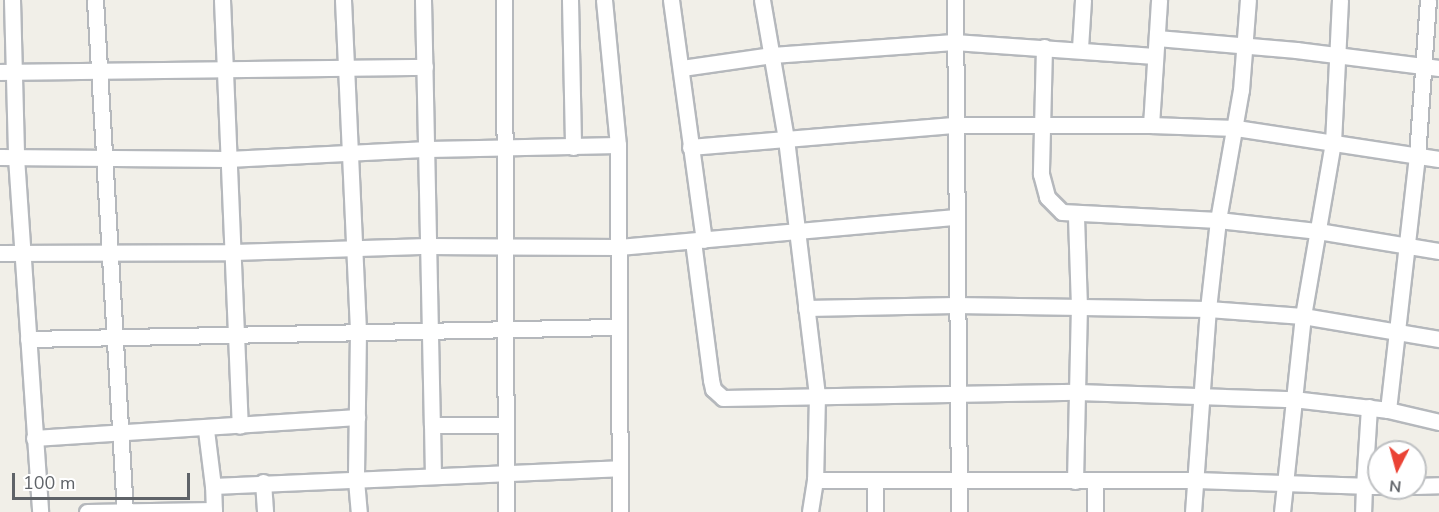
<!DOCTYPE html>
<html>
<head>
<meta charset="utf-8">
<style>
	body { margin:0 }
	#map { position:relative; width:1439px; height:512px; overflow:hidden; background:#f1efe8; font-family:"Nunito Sans",sans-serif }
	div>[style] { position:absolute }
	.roads { filter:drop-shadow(2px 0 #b5b8bc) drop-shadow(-2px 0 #b5b8bc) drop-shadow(0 2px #b5b8bc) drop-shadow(0 -2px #b5b8bc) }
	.minor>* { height:15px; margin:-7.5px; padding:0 7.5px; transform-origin:7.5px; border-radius:7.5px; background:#fff }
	span { translate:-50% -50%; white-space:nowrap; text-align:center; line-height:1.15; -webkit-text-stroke:4.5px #fff; paint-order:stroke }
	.north { position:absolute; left:1367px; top:440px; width:60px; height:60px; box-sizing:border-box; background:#fff; border:2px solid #bfc1c3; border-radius:50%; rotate:186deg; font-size:16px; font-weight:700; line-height:24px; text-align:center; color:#5f6368 }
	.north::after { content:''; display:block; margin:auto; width:21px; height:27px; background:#ea4335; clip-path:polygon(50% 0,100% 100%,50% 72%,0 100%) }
	.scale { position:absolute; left:12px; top:473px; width:178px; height:27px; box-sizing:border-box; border:3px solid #5f6368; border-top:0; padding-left:8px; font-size:18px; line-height:21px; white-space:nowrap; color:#5f6368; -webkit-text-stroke:4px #fff; paint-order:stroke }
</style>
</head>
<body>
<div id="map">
	<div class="roads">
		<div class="minor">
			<div style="left:12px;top:0;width:157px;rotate:88.5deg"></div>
			<div style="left:16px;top:157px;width:356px;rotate:86.1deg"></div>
			<div style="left:95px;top:0;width:513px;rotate:86.65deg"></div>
			<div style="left:222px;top:0;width:426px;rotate:87.6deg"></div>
			<div style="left:343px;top:0;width:331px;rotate:87.4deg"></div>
			<div style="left:358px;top:331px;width:149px;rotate:90.8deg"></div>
			<div style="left:356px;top:480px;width:32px;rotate:85deg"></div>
			<div style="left:423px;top:0;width:425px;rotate:88.8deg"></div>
			<div style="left:504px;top:0;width:512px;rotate:89.78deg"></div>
			<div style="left:570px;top:0;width:147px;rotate:88.8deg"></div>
			<div style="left:604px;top:0;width:146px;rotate:84.5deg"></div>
			<div style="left:618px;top:145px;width:367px;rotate:89.7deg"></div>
			<div style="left:671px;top:0;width:242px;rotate:82.2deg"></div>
			<div style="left:762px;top:0;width:141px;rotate:80.2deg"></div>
			<div style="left:786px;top:139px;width:258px;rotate:83.1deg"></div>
			<div style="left:817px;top:395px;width:85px;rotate:91.3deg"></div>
			<div style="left:815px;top:480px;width:32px;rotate:99deg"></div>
			<div style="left:955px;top:0;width:512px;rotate:89.55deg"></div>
			<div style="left:1157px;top:38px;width:140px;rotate:4.9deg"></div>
			<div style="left:1296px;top:50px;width:144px;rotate:7.2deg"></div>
			<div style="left:1044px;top:47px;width:127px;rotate:91.4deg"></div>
			<div style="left:1041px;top:174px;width:24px;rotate:75deg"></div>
			<div style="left:1047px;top:197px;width:21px;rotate:45deg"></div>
			<div style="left:1062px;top:212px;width:156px;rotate:2.9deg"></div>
			<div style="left:1218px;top:220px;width:101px;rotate:6.3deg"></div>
			<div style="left:1318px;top:231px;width:123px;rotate:9.4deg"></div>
			<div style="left:1080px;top:48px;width:48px;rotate:-86.4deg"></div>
			<div style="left:682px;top:68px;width:91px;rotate:-8.2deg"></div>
			<div style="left:772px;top:55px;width:182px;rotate:-4.1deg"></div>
			<div style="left:954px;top:42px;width:201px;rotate:4deg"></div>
			<div style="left:0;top:72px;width:425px;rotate:-0.7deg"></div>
			<div style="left:1151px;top:125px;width:125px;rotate:-86.3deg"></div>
			<div style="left:690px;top:147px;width:264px;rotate:-4.8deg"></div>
			<div style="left:953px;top:125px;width:198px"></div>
			<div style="left:1151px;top:125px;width:85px;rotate:2deg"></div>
			<div style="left:1236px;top:128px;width:205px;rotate:8.7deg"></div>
			<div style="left:0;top:157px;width:228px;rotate:0.5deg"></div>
			<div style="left:228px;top:159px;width:200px;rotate:-2.9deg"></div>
			<div style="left:428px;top:149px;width:190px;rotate:-1.2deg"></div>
			<div style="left:693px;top:241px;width:140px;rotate:82.6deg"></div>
			<div style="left:711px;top:380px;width:9px;rotate:77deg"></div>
			<div style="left:713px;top:389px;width:13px;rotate:42deg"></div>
			<div style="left:723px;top:398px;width:354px;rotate:-1deg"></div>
			<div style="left:1077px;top:392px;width:216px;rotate:1.9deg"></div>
			<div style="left:1293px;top:399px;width:96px;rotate:6.6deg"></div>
			<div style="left:1388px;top:410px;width:52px;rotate:13.2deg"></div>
			<div style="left:0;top:253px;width:233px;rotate:-0.2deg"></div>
			<div style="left:233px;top:252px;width:195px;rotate:-1.8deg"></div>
			<div style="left:428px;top:246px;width:190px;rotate:0.3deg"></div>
			<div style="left:618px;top:247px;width:340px;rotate:-5.1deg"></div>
			<div style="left:806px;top:308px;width:149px;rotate:-1.2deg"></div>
			<div style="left:955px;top:305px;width:253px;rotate:0.9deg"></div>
			<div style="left:1208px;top:309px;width:95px;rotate:4.2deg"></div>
			<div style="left:1303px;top:316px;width:138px;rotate:9.6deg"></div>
			<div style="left:28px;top:339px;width:589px;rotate:-1.17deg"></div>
			<div style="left:1369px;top:407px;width:79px;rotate:93.6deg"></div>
			<div style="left:1364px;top:486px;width:15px"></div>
			<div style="left:1388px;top:410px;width:255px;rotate:-83.5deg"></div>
			<div style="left:1417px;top:157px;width:157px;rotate:-86deg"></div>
			<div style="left:206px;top:430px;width:56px;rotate:82.9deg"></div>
			<div style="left:34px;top:438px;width:324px;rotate:-3.7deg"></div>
			<div style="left:433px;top:476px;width:51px;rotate:-91.1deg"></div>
			<div style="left:432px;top:425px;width:73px"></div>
			<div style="left:815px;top:480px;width:381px"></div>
			<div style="left:1196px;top:480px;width:168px;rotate:2deg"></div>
			<div style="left:1364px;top:486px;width:26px;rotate:92deg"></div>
			<div style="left:1075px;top:481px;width:174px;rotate:-88.7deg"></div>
			<div style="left:1079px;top:307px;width:92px;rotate:-91.9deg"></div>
			<div style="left:1095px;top:481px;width:31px;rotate:90deg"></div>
			<div style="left:263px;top:482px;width:30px;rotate:86deg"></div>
			<div style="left:1415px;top:486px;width:24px;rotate:-2deg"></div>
			<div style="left:87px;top:512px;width:127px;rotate:-0.9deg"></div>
			<div style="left:214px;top:512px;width:26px;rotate:-92deg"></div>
			<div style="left:213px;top:486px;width:407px;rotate:-2.5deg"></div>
			<div style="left:875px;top:512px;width:31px;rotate:-90deg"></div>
			<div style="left:1193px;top:512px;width:204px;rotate:-85.8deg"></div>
			<div style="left:1208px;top:309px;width:90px;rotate:-83.6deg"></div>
			<div style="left:1218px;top:220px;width:132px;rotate:-80deg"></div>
			<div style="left:1241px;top:90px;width:90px;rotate:-85.6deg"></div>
			<div style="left:1282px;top:512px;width:197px;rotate:-83.9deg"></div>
			<div style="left:1303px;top:316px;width:176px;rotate:-80.2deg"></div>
			<div style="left:1333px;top:143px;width:143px;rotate:-87.2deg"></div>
		</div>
	</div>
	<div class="north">N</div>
	<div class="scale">100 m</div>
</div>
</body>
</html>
